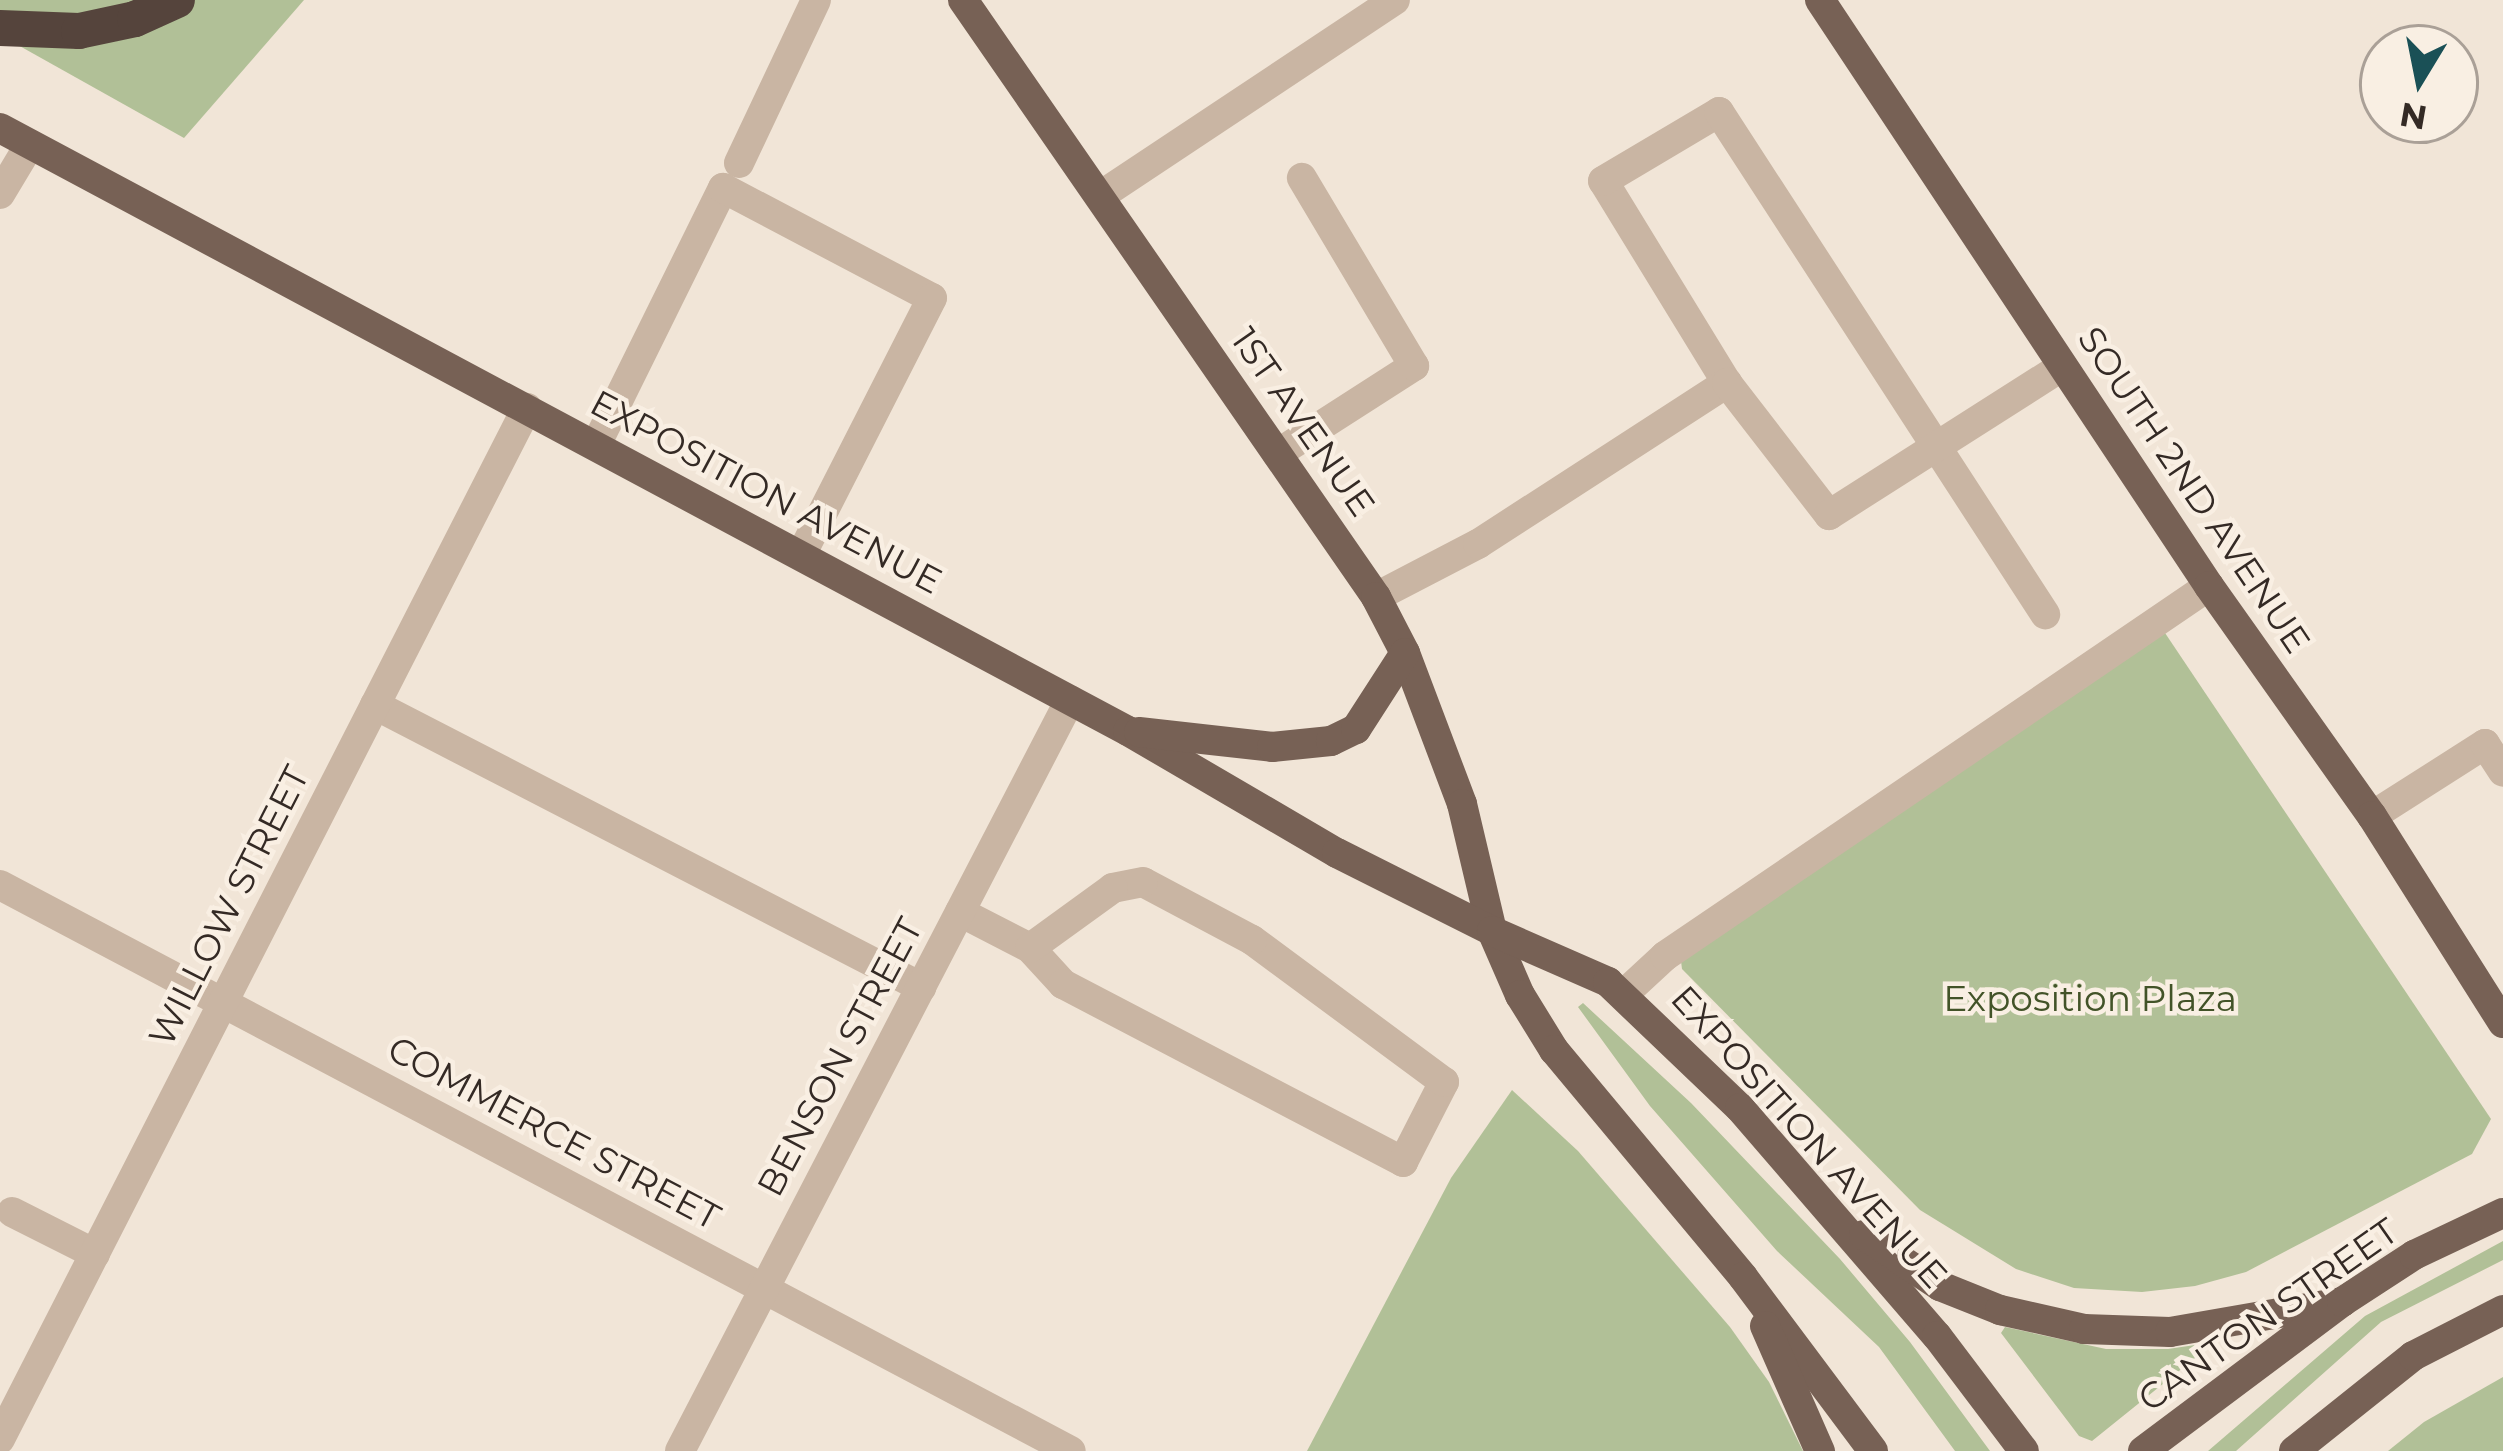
<!DOCTYPE html>
<html>
<head>
<meta charset="utf-8">
<style>
	body { margin:0 }
	#map { position:relative; width:2503px; height:1451px; overflow:hidden; background:#f1e5d7; font-family:Montserrat,sans-serif }
	div>[style] { position:absolute }
	.green>* { inset:0; background:#b1c097 }
	.minor>* { height:30px; margin:-15px; padding:0 15px; transform-origin:15px; border-radius:15px; background:#c9b5a3 }
	.major>* { height:30px; margin:-15px; padding:0 15px; transform-origin:15px; border-radius:15px; background:#776155 }
	.highway>* { height:36px; margin:-18px; padding:0 18px; transform-origin:18px; border-radius:18px; background:#55443c }
	span { translate:-50% -50%; white-space:nowrap; text-align:center; line-height:1.15; -webkit-text-stroke:9px #f9efe3; paint-order:stroke }
	.street-label { font-size:36px; color:#342a25 }
	.park-label { font-size:36px; color:#425328 }
	.north { position:absolute; left:2359px; top:24px; width:120px; height:120px; box-sizing:border-box; background:#f9efe3; border:3px solid #aaa097; border-radius:50%; rotate:190deg; font-size:33px; font-weight:700; line-height:48px; text-align:center; color:#342a25 }
	.north::after { content:''; display:block; margin:auto; width:42px; height:54px; background:#1a5056; clip-path:polygon(50% 0,100% 100%,50% 72%,0 100%) }
</style>
</head>
<body>
<div id="map">
	<div class="green">
		<div style="clip-path:polygon(0 0,304px 0,184px 138px,0 35px)"></div>
		<div style="clip-path:polygon(2161px 627px,2491px 1119px,2472px 1154px,2246px 1272px,2195px 1286px,2142px 1292px,2074px 1288px,2016px 1269px,1920px 1210px,1682px 969px,1680px 953px)"></div>
		<div style="clip-path:polygon(1583px 1003px,1691px 1103px,1840px 1259px,1910px 1342px,1990px 1451px,1955px 1451px,1879px 1347px,1777px 1251px,1650px 1106px,1578px 1007px)"></div>
		<div style="clip-path:polygon(1512px 1090px,1578px 1151px,1730px 1327px,1769px 1382px,1803px 1451px,1307px 1451px,1451px 1178px)"></div>
		<div style="clip-path:polygon(2503px 1241px,2503px 1260px,2381px 1322px,2236px 1451px,2208px 1451px,2365px 1316px)"></div>
		<div style="clip-path:polygon(2005px 1327px,2106px 1349px,2168px 1349px,2215px 1342px,2092px 1441px,2079px 1436px,2001px 1333px)"></div>
		<div style="clip-path:polygon(2503px 1377px,2503px 1451px,2388px 1451px,2424px 1422px)"></div>
	</div>
	<div class="minor">
		<div style="left:739px;top:163px;width:180px;rotate:-64.7deg"></div>
		<div style="left:0;top:194px;width:58px;rotate:-59deg"></div>
		<div style="left:1100px;top:196px;width:354px;rotate:-33.6deg"></div>
		<div style="left:1727px;top:383px;width:237px;rotate:-121.5deg"></div>
		<div style="left:1603px;top:181px;width:135px;rotate:-30.7deg"></div>
		<div style="left:1719px;top:112px;width:599px;rotate:57deg"></div>
		<div style="left:596px;top:445px;width:287px;rotate:-63.7deg"></div>
		<div style="left:723px;top:188px;width:236px;rotate:27.8deg"></div>
		<div style="left:932px;top:298px;width:288px;rotate:117deg"></div>
		<div style="left:1277px;top:454px;width:163px;rotate:-32.7deg"></div>
		<div style="left:1414px;top:366px;width:219px;rotate:-120.8deg"></div>
		<div style="left:1376px;top:597px;width:115px;rotate:-27.5deg"></div>
		<div style="left:1478px;top:544px;width:297px;rotate:-32.9deg"></div>
		<div style="left:1727px;top:383px;width:167px;rotate:52.3deg"></div>
		<div style="left:1829px;top:515px;width:277px;rotate:-32.5deg"></div>
		<div style="left:375px;top:705px;width:615px;rotate:27.32deg"></div>
		<div style="left:2372px;top:816px;width:134px;rotate:-32.5deg"></div>
		<div style="left:2485px;top:744px;width:33px;rotate:57deg"></div>
		<div style="left:0;top:885px;width:1211px;rotate:27.86deg"></div>
		<div style="left:960px;top:912px;width:79px;rotate:27.2deg"></div>
		<div style="left:1030px;top:948px;width:49px;rotate:47.5deg"></div>
		<div style="left:1063px;top:984px;width:384px;rotate:27.6deg"></div>
		<div style="left:1403px;top:1162px;width:90px;rotate:-62.9deg"></div>
		<div style="left:1444px;top:1082px;width:239px;rotate:-143.5deg"></div>
		<div style="left:1252px;top:940px;width:123px;rotate:-152deg"></div>
		<div style="left:1143px;top:882px;width:31px;rotate:169deg"></div>
		<div style="left:1113px;top:888px;width:102px;rotate:144.1deg"></div>
		<div style="left:1624px;top:994px;width:56px;rotate:-42.8deg"></div>
		<div style="left:1665px;top:956px;width:658px;rotate:-34.22deg"></div>
		<div style="left:12px;top:1212px;width:93px;rotate:26.8deg"></div>
		<div style="left:0;top:1439px;width:1158px;rotate:-62.93deg"></div>
		<div style="left:680px;top:1451px;width:846px;rotate:-62.56deg"></div>
	</div>
	<div class="major">
		<div style="left:963px;top:0;width:726px;rotate:55.32deg"></div>
		<div style="left:1376px;top:597px;width:63px;rotate:62.6deg"></div>
		<div style="left:1405px;top:653px;width:161px;rotate:69.3deg"></div>
		<div style="left:1462px;top:804px;width:130px;rotate:76.7deg"></div>
		<div style="left:1492px;top:931px;width:70px;rotate:66.4deg"></div>
		<div style="left:1520px;top:995px;width:65px;rotate:58.3deg"></div>
		<div style="left:1554px;top:1050px;width:295px;rotate:50.2deg"></div>
		<div style="left:1743px;top:1277px;width:217px;rotate:53.2deg"></div>
		<div style="left:1820px;top:0;width:703px;rotate:56.42deg"></div>
		<div style="left:2209px;top:586px;width:282px;rotate:54.7deg"></div>
		<div style="left:2372px;top:816px;width:245px;rotate:57.7deg"></div>
		<div style="left:0;top:128px;width:1279px;rotate:28.13deg"></div>
		<div style="left:1128px;top:731px;width:242px;rotate:30.3deg"></div>
		<div style="left:1337px;top:853px;width:174px;rotate:26.7deg"></div>
		<div style="left:1492px;top:931px;width:127px;rotate:23.7deg"></div>
		<div style="left:1608px;top:982px;width:182px;rotate:43.7deg"></div>
		<div style="left:1740px;top:1108px;width:301px;rotate:49.2deg"></div>
		<div style="left:1937px;top:1336px;width:144px;rotate:52.9deg"></div>
		<div style="left:1139px;top:732px;width:134px;rotate:6.4deg"></div>
		<div style="left:1272px;top:747px;width:59px;rotate:-5.8deg"></div>
		<div style="left:1331px;top:741px;width:28px;rotate:-26deg"></div>
		<div style="left:1356px;top:729px;width:90px;rotate:-57.2deg"></div>
		<div style="left:1864px;top:1235px;width:92px;rotate:33.9deg"></div>
		<div style="left:1940px;top:1286px;width:65px;rotate:21.8deg"></div>
		<div style="left:2000px;top:1310px;width:86px;rotate:12.7deg"></div>
		<div style="left:2084px;top:1329px;width:86px;rotate:2deg"></div>
		<div style="left:2170px;top:1332px;width:175px;rotate:-9.9deg"></div>
		<div style="left:1765px;top:1326px;width:137px;rotate:66.3deg"></div>
		<div style="left:2143px;top:1451px;width:249px;rotate:-36.8deg"></div>
		<div style="left:2342px;top:1302px;width:86px;rotate:-33.1deg"></div>
		<div style="left:2414px;top:1255px;width:98px;rotate:-25.3deg"></div>
		<div style="left:2294px;top:1451px;width:152px;rotate:-38.6deg"></div>
		<div style="left:2413px;top:1356px;width:101px;rotate:-27.1deg"></div>
	</div>
	<div class="highway">
		<div style="left:0;top:28px;width:79px;rotate:2.2deg"></div>
		<div style="left:79px;top:31px;width:57px;rotate:-12.1deg"></div>
		<div style="left:135px;top:19px;width:46px;rotate:-24.3deg"></div>
	</div>
	<div class="street-label">
		<span style="left:1303px;top:422px;rotate:55deg">1ST AVENUE</span>
		<span style="left:2194px;top:490px;rotate:56deg">SOUTH 2ND AVENUE</span>
		<span style="left:766px;top:492px;rotate:28deg">EXPOSITION AVENUE</span>
		<span style="left:229px;top:906px;rotate:-63deg">WILLOW STREET</span>
		<span style="left:840px;top:1057px;rotate:-62deg">BENSON STREET</span>
		<span style="left:554px;top:1133px;rotate:28deg">COMMERCE STREET</span>
		<span style="left:1809px;top:1137px;rotate:48deg">EXPOSITION AVENUE</span>
		<span style="left:2268px;top:1315px;rotate:-35deg">CANTON STREET</span>
	</div>
	<div class="park-label">
		<span style="left:2090px;top:999px">Exposition Plaza</span>
	</div>
	<div class="north">N</div>
</div>
</body>
</html>
